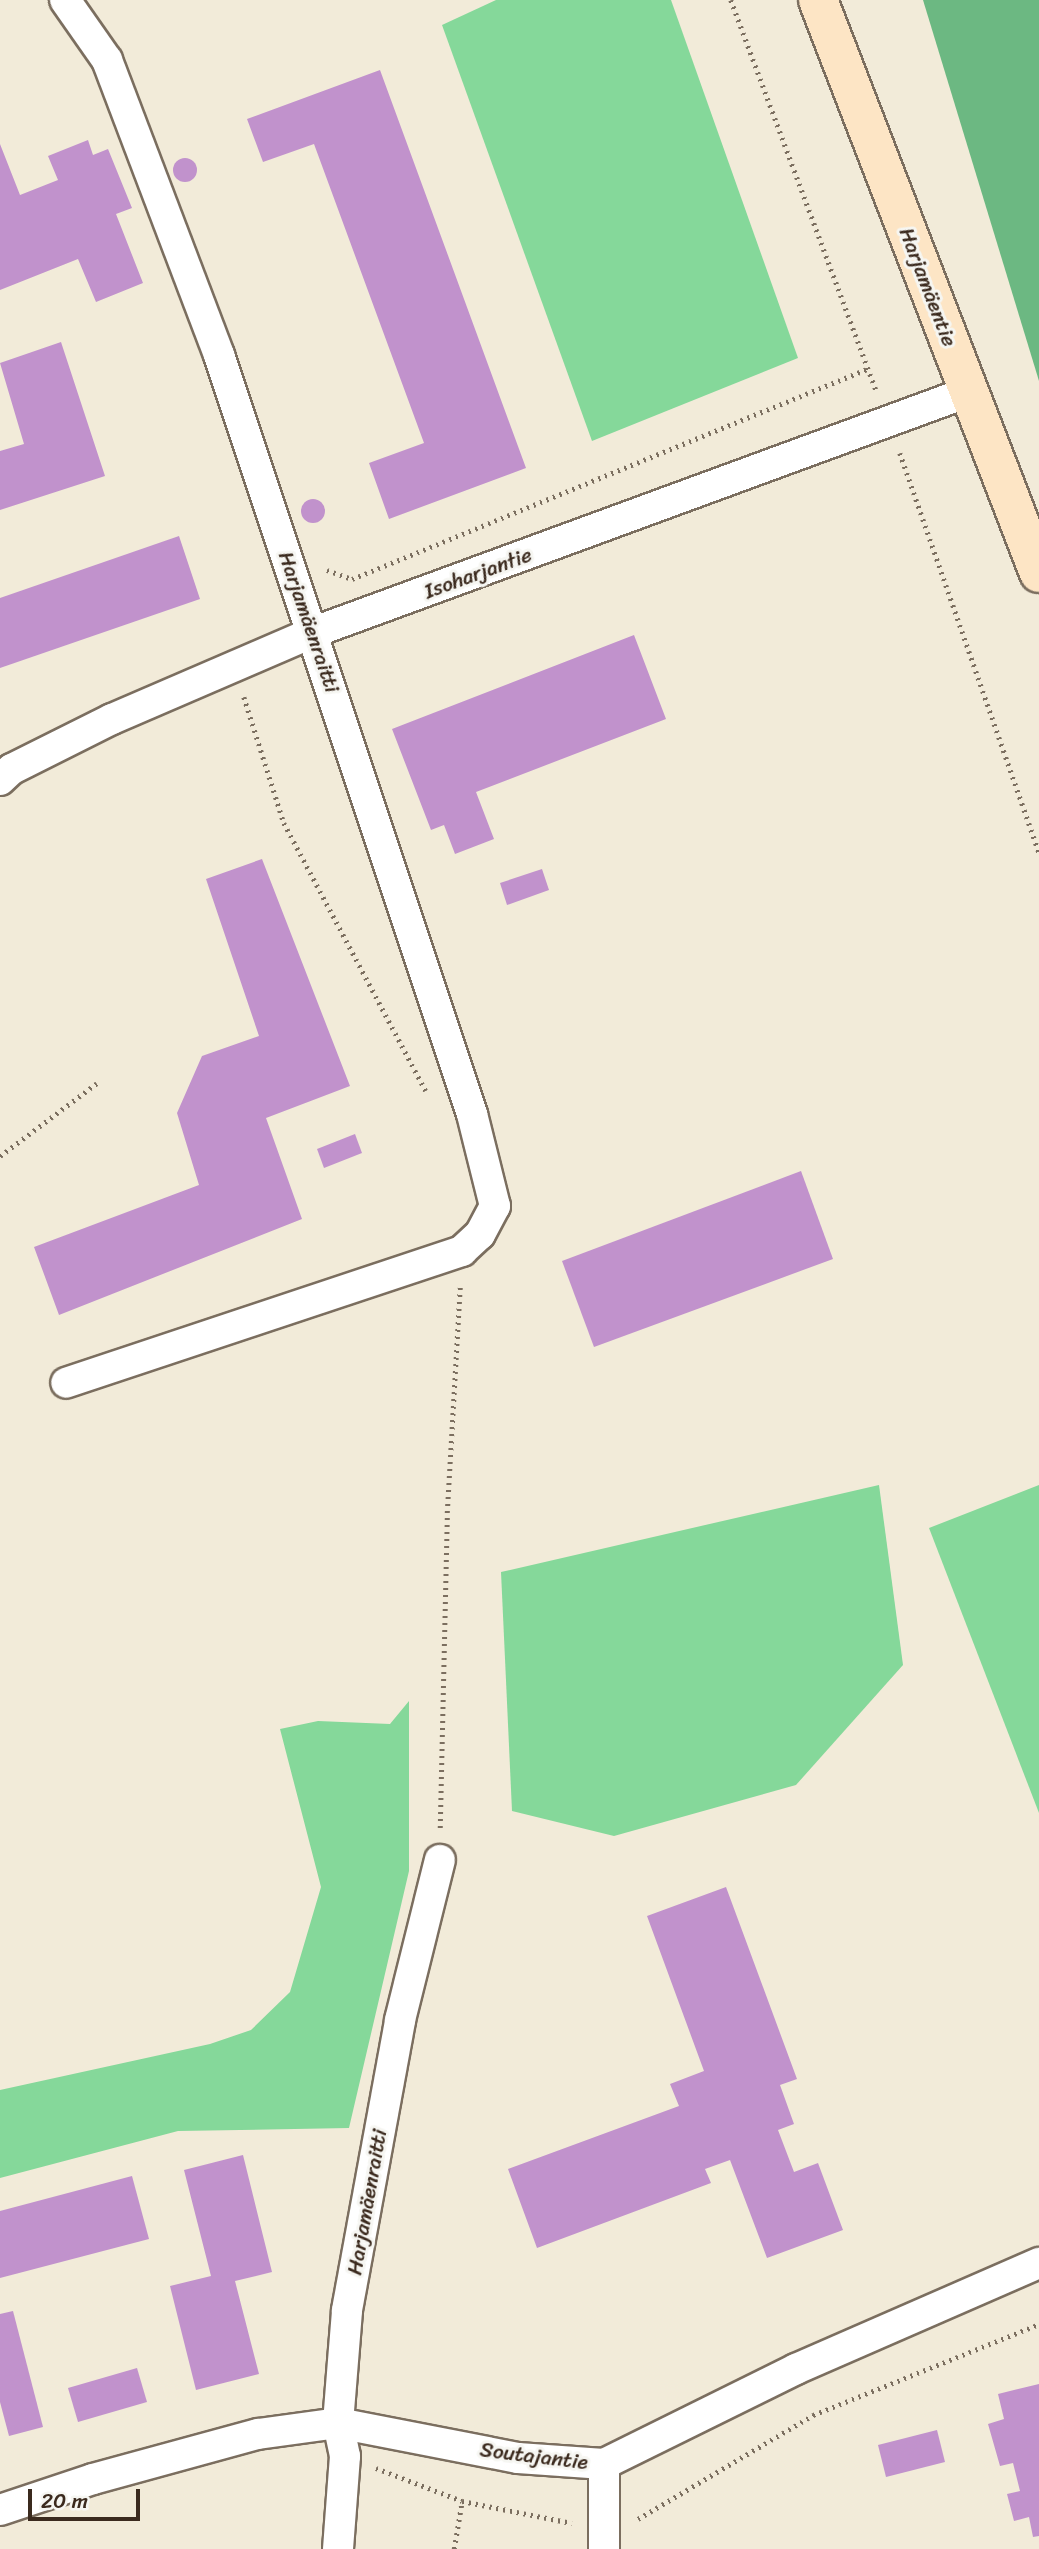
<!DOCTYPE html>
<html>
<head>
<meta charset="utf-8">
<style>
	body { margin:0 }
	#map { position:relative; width:1039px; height:2549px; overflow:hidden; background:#f2ebd9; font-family:Sriracha,sans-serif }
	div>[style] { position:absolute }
	.green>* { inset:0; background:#85d89a }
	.forest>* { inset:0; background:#6cb882 }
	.building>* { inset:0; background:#c192cc }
	.round { border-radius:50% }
	.path>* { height:4.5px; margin-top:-2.25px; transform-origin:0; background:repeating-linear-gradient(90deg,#7b6e5f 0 2px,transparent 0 7px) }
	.roads { filter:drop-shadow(2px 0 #7b6e5f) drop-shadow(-2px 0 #7b6e5f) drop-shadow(0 2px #7b6e5f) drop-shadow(0 -2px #7b6e5f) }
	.street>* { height:30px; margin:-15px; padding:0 15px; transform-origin:15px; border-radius:15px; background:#fff }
	.secondary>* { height:38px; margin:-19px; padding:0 19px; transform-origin:19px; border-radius:19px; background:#fde5c5 }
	span { translate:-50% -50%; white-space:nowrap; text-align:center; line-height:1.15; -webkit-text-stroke:6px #f6f6f2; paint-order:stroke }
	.street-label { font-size:21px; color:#3b2a1e }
	.scale { position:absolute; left:28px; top:2489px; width:112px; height:32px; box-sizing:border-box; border:4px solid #3b2a1e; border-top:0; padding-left:9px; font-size:21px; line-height:24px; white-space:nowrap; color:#3b2a1e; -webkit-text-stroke:5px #f6f6f2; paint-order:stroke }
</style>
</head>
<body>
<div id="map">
	<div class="green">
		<div style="clip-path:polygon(496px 0,671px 0,798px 358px,592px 441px,442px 25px)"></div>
		<div style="clip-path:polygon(879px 1485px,903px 1665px,796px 1785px,614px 1836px,512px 1811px,501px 1572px)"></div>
		<div style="clip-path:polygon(1039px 1485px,1039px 1813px,929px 1528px)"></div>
		<div style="clip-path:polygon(409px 1701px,409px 1871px,349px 2128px,178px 2131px,0 2178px,0 2090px,210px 2044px,251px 2030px,290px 1992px,321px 1887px,280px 1729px,318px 1721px,390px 1724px)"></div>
	</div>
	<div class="forest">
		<div style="clip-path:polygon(923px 0,1039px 0,1039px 381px)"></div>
	</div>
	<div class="building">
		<div style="clip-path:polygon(380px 70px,526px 468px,389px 519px,369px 463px,424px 443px,314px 144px,263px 162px,247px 119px)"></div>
		<div style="clip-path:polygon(88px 140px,93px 155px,108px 149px,132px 208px,116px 214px,143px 283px,96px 302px,78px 259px,0 290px,0 144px,20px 195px,58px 180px,48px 156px)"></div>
		<div class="round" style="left:173px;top:158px;width:24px;height:24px"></div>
		<div style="clip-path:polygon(61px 342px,105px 476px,0 510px,0 451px,24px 444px,0 363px)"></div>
		<div class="round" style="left:301px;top:499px;width:24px;height:24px"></div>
		<div style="clip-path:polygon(179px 536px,200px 599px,0 668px,0 598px)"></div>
		<div style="clip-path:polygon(634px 635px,666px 719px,476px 792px,494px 839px,455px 854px,444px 825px,431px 830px,392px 729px)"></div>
		<div style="clip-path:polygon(262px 859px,350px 1086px,266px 1118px,302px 1219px,59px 1315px,34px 1247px,199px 1185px,177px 1113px,202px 1056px,259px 1036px,206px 879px)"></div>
		<div style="clip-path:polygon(542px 869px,549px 890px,507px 905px,500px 883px)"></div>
		<div style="clip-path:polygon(355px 1134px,362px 1153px,324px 1168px,317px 1149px)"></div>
		<div style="clip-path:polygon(801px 1171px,833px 1259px,594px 1347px,562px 1261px)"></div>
		<div style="clip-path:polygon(726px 1887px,797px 2079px,780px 2085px,794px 2124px,778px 2130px,794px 2172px,818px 2163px,843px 2230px,767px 2258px,730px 2160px,705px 2169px,711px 2183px,537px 2248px,508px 2169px,679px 2106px,670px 2084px,704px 2071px,647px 1916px)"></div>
		<div style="clip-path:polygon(243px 2155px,272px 2272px,235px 2281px,259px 2374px,196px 2390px,170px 2286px,211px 2276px,184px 2170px)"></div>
		<div style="clip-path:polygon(132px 2176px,149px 2239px,0 2278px,0 2211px)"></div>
		<div style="clip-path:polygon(13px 2311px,43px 2427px,9px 2436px,0 2402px,0 2314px)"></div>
		<div style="clip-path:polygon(137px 2368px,147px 2402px,78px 2422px,68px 2388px)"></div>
		<div style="clip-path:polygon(1039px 2384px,1039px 2536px,1033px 2537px,1029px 2517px,1014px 2521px,1007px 2494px,1020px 2491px,1013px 2463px,1000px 2466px,988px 2424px,1004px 2419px,998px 2394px)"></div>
		<div style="clip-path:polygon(937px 2430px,945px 2462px,886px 2477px,878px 2445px)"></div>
	</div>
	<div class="path">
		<div style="left:731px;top:0;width:416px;rotate:69.6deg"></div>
		<div style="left:900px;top:453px;width:423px;rotate:70.8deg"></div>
		<div style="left:327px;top:570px;width:27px;rotate:20deg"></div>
		<div style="left:352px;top:579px;width:556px;rotate:-22.18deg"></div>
		<div style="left:244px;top:697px;width:132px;rotate:72.4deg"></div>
		<div style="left:284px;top:823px;width:303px;rotate:62.1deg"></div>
		<div style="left:0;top:1156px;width:121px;rotate:-37deg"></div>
		<div style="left:440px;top:1828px;width:315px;rotate:-88.7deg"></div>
		<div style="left:447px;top:1513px;width:226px;rotate:-86.7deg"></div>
		<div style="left:376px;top:2468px;width:92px;rotate:21deg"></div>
		<div style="left:462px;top:2501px;width:112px;rotate:11.3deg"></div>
		<div style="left:638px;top:2519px;width:204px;rotate:-30.7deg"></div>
		<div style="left:813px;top:2415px;width:244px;rotate:-21.9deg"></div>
		<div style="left:454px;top:2549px;width:49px;rotate:-80.5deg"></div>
	</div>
	<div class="roads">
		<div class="street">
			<div style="left:65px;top:0;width:73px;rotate:55deg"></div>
			<div style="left:107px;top:60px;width:316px;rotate:69.2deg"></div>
			<div style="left:219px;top:355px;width:800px;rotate:71.57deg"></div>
			<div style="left:472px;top:1114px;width:95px;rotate:76deg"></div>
			<div style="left:495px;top:1206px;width:32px;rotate:118deg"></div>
			<div style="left:480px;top:1234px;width:25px;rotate:137deg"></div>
			<div style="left:462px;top:1251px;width:417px;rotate:161.6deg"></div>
			<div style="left:0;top:780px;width:16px;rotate:-43deg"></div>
			<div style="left:12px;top:769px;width:112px;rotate:-26.6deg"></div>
			<div style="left:112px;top:719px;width:220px;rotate:-23.3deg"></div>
			<div style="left:314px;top:632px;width:697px;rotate:-20.15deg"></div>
			<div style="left:604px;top:2464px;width:85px;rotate:90deg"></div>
			<div style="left:0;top:2510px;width:98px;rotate:-18.4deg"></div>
			<div style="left:93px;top:2479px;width:171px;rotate:-15.3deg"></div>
			<div style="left:258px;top:2434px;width:81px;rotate:-7.8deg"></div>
			<div style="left:338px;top:2423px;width:183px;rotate:11deg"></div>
			<div style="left:518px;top:2458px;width:86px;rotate:4deg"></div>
			<div style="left:604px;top:2464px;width:214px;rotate:-26.3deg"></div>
			<div style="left:796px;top:2369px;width:265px;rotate:-23.6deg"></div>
			<div style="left:338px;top:2549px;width:93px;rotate:-85.7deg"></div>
			<div style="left:345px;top:2456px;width:34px;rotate:-102deg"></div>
			<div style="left:338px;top:2423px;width:113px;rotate:-85.4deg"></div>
			<div style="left:347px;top:2310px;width:295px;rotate:-79.6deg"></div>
			<div style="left:400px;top:2020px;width:165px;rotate:-76deg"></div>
		</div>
		<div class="secondary">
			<div style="left:818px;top:0;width:614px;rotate:68.91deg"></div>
		</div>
	</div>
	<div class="street-label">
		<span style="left:928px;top:287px;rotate:69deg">Harjamäentie</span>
		<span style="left:478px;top:573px;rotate:-20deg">Isoharjantie</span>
		<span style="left:309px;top:622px;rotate:71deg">Harjamäenraitti</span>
		<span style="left:367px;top:2202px;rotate:-80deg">Harjamäenraitti</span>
		<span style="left:534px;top:2456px;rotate:7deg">Soutajantie</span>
	</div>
	<div class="scale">20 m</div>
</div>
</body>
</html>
